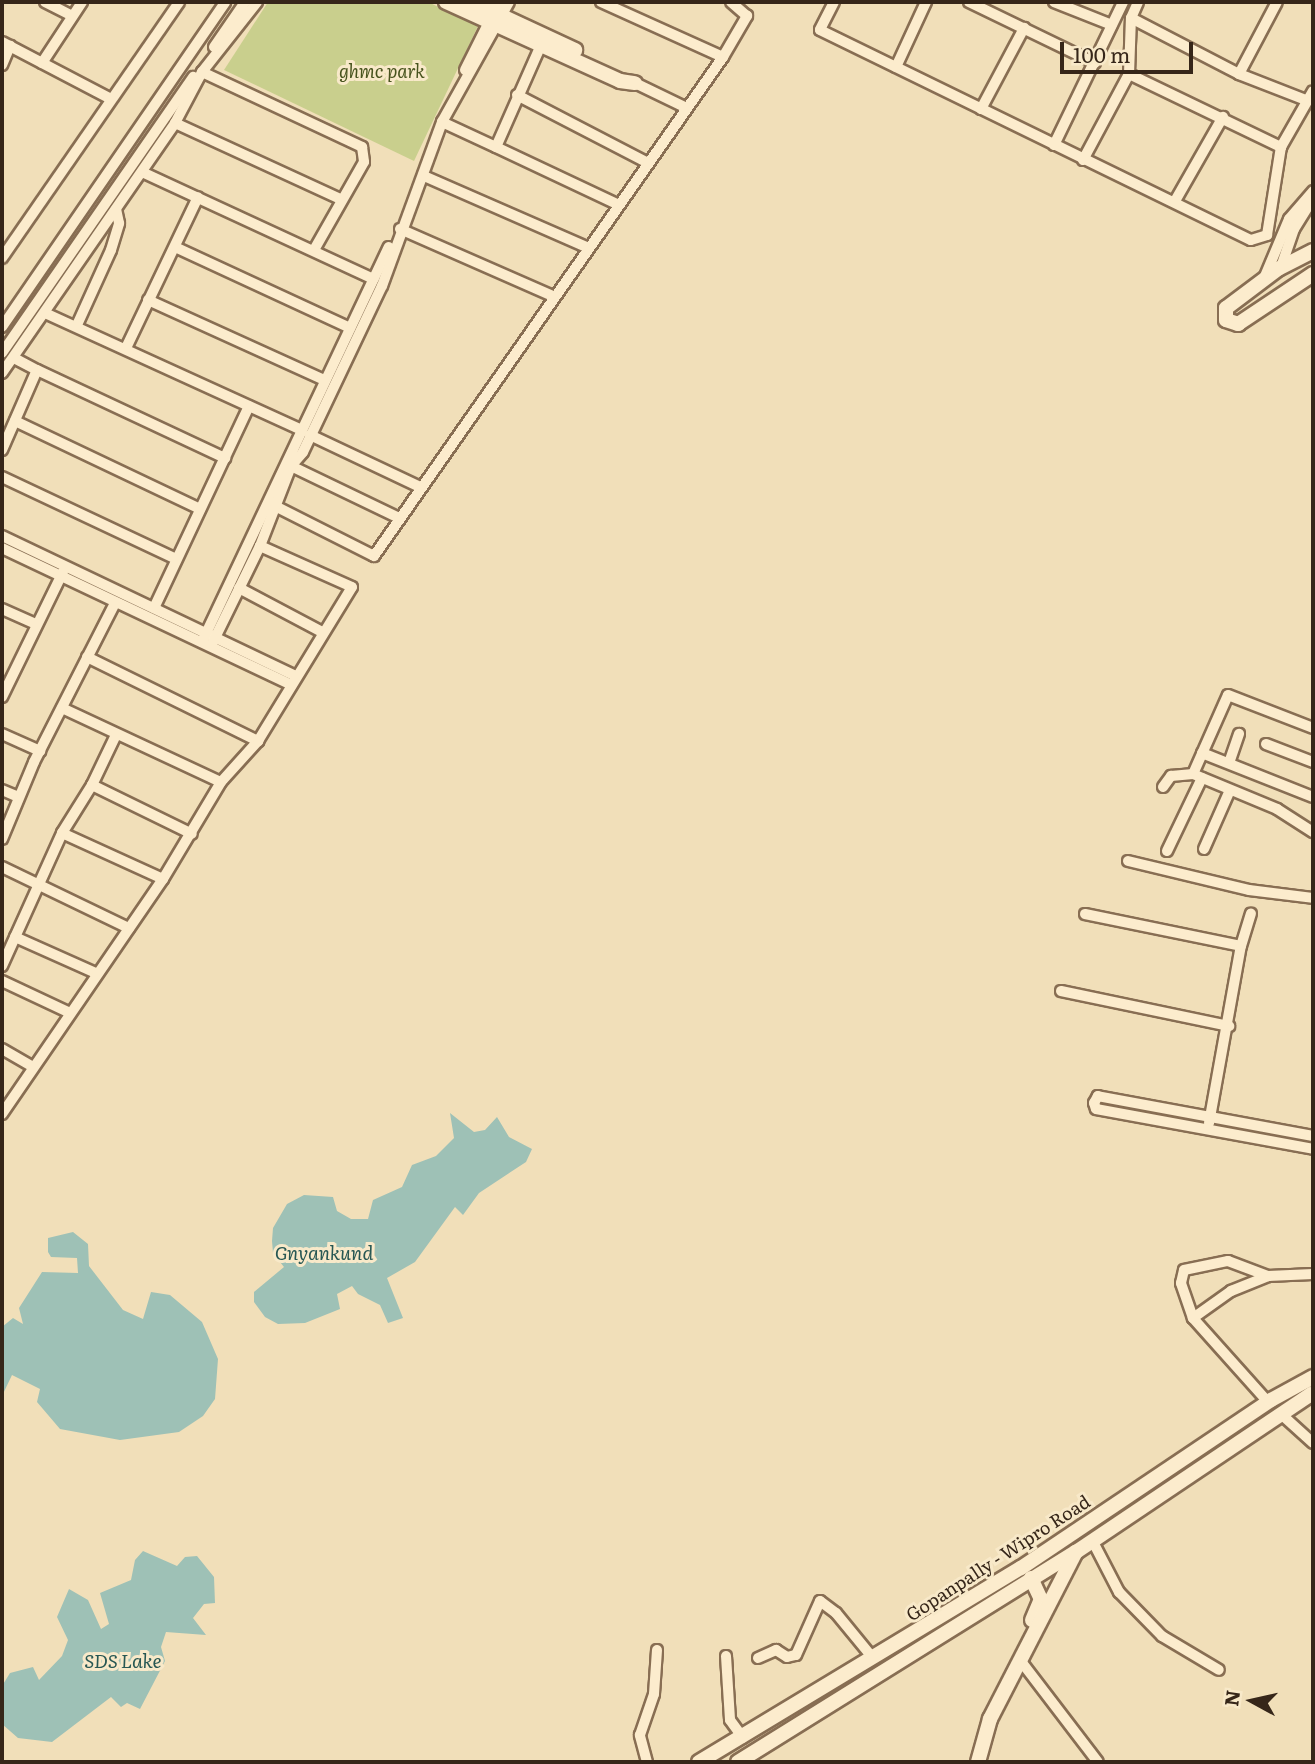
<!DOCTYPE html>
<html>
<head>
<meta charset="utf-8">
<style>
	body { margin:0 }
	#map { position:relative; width:1315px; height:1764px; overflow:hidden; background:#f1dfb9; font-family:Literata,serif }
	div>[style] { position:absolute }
	.green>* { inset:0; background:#c9cf8d }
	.water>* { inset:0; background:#9ec1b6 }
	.roads { filter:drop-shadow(2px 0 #886e53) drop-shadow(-2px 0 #886e53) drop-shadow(0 2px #886e53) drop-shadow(0 -2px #886e53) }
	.street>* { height:10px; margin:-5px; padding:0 5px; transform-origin:5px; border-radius:5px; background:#fceccd }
	.secondary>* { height:14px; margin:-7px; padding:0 7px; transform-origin:7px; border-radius:7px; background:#fceccd }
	span { translate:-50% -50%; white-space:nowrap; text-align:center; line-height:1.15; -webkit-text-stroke:6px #f8e9c9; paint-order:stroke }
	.park-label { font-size:18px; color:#48541e; font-style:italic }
	.street-label { font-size:18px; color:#362619 }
	.water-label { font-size:19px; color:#275753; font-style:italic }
	.frame { position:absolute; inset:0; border:4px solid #362619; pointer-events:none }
	.north { position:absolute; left:1217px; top:1666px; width:70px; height:70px; -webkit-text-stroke:5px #f8e9c9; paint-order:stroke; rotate:278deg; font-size:19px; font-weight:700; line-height:28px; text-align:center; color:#362619 }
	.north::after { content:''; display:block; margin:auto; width:24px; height:32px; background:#362619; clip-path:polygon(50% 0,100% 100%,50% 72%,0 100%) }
	.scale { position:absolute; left:1060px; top:42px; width:133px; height:32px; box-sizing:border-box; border:4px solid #362619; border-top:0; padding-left:9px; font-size:21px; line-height:24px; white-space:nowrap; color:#362619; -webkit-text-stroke:5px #f8e9c9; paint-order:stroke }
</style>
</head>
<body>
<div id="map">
	<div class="green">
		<div style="clip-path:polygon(268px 2px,428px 2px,478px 26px,414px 161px,224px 70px)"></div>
	</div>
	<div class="water">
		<div style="clip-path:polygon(450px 1113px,474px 1132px,485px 1130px,497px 1117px,509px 1137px,532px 1149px,526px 1162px,479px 1193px,463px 1215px,455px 1207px,415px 1262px,387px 1278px,403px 1318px,388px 1323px,380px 1305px,358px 1294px,352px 1286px,337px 1294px,340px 1309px,305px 1323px,278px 1324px,265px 1317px,254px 1302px,254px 1292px,284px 1267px,273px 1253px,272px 1241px,273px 1228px,287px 1204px,304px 1195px,333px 1197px,337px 1211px,351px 1219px,368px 1219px,373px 1200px,402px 1187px,412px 1165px,436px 1156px,454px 1138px)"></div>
		<div style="clip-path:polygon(73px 1232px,88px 1244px,89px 1266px,123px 1310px,143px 1319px,151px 1292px,170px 1295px,202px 1322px,218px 1359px,215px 1399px,203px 1416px,179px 1432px,120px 1440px,60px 1429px,37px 1402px,40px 1389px,12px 1375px,2px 1396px,2px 1327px,13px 1318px,23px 1324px,19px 1308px,42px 1272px,78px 1273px,77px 1258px,51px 1257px,48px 1252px,48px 1238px)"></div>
		<div style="clip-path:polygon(143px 1551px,177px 1566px,185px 1557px,197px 1556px,214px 1577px,215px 1603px,204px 1604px,193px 1618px,206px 1635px,166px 1632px,161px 1647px,165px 1661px,140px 1709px,127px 1703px,121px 1707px,111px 1697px,52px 1742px,18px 1738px,2px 1724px,2px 1686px,10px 1673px,33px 1667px,39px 1680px,62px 1656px,68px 1640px,57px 1617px,69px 1589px,88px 1600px,101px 1629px,109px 1624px,100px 1593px,131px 1580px,135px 1560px)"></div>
	</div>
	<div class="roads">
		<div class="street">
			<div style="left:45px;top:2px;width:30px;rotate:27deg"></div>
			<div style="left:601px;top:2px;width:134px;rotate:24.3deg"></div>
			<div style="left:834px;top:2px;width:31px;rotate:117deg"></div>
			<div style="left:820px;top:30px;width:479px;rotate:26deg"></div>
			<div style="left:1251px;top:240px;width:17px;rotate:-17deg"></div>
			<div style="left:1267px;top:235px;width:89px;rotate:-81deg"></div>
			<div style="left:1281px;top:147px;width:64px;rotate:-60.3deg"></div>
			<div style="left:969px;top:2px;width:140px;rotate:25.8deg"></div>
			<div style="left:1054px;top:2px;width:62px;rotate:21.6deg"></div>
			<div style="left:1131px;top:18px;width:122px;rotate:27.4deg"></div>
			<div style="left:1239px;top:74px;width:72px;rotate:21.2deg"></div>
			<div style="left:2px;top:42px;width:123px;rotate:27.6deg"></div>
			<div style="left:541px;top:45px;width:111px;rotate:113.8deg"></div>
			<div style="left:496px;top:147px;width:136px;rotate:25.2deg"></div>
			<div style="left:214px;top:47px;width:55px;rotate:-55.4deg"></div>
			<div style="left:42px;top:63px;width:73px;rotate:-56.7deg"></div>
			<div style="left:2px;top:65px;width:21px;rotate:-67deg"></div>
			<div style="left:896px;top:67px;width:72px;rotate:-65.2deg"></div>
			<div style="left:465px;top:70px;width:76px;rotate:-63.4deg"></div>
			<div style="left:202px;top:72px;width:177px;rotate:25.1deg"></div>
			<div style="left:362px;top:147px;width:15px;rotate:82deg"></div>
			<div style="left:364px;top:162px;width:101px;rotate:119.6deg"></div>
			<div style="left:1129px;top:74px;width:169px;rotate:25.7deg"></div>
			<div style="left:1239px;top:74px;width:81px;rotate:-62.2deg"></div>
			<div style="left:635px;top:83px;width:58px;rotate:25.7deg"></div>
			<div style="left:517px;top:95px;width:148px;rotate:27.4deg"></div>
			<div style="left:981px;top:109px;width:92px;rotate:-62deg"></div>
			<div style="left:442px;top:122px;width:60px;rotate:24.8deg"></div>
			<div style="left:175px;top:123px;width:182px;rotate:24.7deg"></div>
			<div style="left:1054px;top:145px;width:159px;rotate:-64.2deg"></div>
			<div style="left:1083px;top:160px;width:98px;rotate:-61.9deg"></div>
			<div style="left:1129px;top:74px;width:56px;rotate:-88deg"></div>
			<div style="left:1131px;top:18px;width:17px;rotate:-66deg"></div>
			<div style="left:142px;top:172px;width:255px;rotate:24.8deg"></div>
			<div style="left:424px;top:176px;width:180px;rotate:23.6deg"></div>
			<div style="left:1175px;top:201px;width:97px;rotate:-60.3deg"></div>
			<div style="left:400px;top:229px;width:169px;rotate:23.7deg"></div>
			<div style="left:175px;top:247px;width:193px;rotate:24.8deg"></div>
			<div style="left:2px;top:258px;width:311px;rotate:-55.3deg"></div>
			<div style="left:1281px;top:267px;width:40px;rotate:-71.1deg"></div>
			<div style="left:1294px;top:229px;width:36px;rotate:-58deg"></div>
			<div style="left:1263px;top:281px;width:67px;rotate:-67.2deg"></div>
			<div style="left:1289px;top:219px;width:37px;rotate:-49deg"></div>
			<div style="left:148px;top:300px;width:193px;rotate:24.4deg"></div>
			<div style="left:45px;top:313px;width:280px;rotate:24.5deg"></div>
			<div style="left:77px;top:325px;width:82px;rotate:-65.6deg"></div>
			<div style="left:111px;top:250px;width:28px;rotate:-73deg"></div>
			<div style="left:119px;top:223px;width:14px;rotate:-102deg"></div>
			<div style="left:2px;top:327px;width:394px;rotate:-55.5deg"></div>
			<div style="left:126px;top:348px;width:167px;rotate:-64.5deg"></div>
			<div style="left:2px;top:353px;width:336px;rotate:-55.3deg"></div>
			<div style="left:14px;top:358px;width:26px;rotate:28deg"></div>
			<div style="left:2px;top:373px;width:304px;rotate:-55.3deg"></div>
			<div style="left:175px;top:123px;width:58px;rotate:-62.1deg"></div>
			<div style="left:202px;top:72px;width:89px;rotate:-51.8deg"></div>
			<div style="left:15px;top:421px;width:205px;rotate:25.4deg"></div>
			<div style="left:310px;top:435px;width:122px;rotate:25.3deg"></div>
			<div style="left:2px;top:450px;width:87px;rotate:-66.4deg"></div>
			<div style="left:37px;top:370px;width:208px;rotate:25.1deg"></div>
			<div style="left:291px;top:466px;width:120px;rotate:25.7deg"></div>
			<div style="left:2px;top:477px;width:192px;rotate:25.2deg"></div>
			<div style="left:275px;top:506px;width:111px;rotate:26.8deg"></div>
			<div style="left:374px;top:556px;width:609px;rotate:-55.03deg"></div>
			<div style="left:723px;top:57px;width:48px;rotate:-59.7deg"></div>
			<div style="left:747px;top:16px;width:21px;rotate:-139deg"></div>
			<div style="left:2px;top:536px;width:326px;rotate:25.5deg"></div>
			<div style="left:2px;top:548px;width:318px;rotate:25.3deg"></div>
			<div style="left:239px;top:588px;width:94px;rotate:27.9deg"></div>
			<div style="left:154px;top:608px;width:223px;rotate:-64.8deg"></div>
			<div style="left:2px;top:609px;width:37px;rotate:24deg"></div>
			<div style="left:202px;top:642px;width:437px;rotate:-64.7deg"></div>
			<div style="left:211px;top:646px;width:111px;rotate:-63.9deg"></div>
			<div style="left:260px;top:546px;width:86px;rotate:-68.8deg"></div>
			<div style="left:291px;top:466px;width:18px;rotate:-49deg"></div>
			<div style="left:303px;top:452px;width:184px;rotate:-64.6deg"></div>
			<div style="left:382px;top:286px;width:175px;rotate:-69.9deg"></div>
			<div style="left:442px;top:122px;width:137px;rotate:-60.8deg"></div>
			<div style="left:87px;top:657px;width:191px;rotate:26.2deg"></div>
			<div style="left:2px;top:697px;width:139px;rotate:-64deg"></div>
			<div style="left:62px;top:708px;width:175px;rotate:25deg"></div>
			<div style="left:2px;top:734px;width:42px;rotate:24.1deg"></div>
			<div style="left:1266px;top:744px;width:50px;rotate:21deg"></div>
			<div style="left:1202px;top:753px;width:119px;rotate:21.6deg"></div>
			<div style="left:1229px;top:763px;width:31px;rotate:-71deg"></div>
			<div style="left:1193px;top:774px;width:86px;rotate:-66.1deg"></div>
			<div style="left:1228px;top:695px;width:91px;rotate:21.2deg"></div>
			<div style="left:92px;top:785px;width:111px;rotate:26.1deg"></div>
			<div style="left:1163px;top:787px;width:14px;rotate:-54deg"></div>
			<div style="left:1171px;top:776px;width:22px;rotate:-5deg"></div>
			<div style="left:1193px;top:774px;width:91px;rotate:22.6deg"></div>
			<div style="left:1277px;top:809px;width:43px;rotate:32.6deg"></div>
			<div style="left:2px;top:790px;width:15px;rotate:23deg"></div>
			<div style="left:62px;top:833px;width:111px;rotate:24.5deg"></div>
			<div style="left:2px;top:839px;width:83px;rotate:-67.4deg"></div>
			<div style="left:34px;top:762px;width:178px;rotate:-63deg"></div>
			<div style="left:1204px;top:849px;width:64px;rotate:-66.2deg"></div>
			<div style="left:1167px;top:851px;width:81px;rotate:-64.4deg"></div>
			<div style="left:1128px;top:861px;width:124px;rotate:13.5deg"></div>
			<div style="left:1249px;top:890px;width:64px;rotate:7.1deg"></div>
			<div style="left:2px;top:867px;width:141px;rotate:25.7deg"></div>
			<div style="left:1085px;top:914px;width:159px;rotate:11.6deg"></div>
			<div style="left:15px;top:937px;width:89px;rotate:24deg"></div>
			<div style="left:2px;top:966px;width:146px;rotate:-65.7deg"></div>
			<div style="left:62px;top:833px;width:57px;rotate:-58deg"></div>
			<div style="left:92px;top:785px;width:55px;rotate:-64.4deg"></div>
			<div style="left:2px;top:981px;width:73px;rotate:25.2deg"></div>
			<div style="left:1061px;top:991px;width:172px;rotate:11.8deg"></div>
			<div style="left:2px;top:1049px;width:34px;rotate:30deg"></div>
			<div style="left:2px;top:1114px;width:285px;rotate:-55.6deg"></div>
			<div style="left:163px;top:879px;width:113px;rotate:-59.1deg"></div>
			<div style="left:221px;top:782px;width:55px;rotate:-47.9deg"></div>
			<div style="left:258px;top:741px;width:180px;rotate:-58.6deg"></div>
			<div style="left:352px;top:587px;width:101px;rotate:-156deg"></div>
			<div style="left:1209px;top:1123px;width:180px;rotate:-79.8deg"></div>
			<div style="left:1241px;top:946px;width:34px;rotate:-73deg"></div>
			<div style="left:1313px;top:1136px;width:219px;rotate:-169.5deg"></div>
			<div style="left:1098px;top:1096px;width:8px;rotate:120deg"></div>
			<div style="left:1094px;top:1103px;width:6px;rotate:72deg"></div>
			<div style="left:1096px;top:1109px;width:221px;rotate:10.4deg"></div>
			<div style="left:1193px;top:1318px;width:37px;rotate:-109deg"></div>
			<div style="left:1181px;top:1283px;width:13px;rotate:-77deg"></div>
			<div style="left:1184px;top:1270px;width:45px;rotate:-11.6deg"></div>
			<div style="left:1228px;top:1261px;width:43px;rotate:20.6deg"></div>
			<div style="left:1268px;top:1402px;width:113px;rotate:-131.8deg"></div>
			<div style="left:1193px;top:1318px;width:47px;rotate:-35.4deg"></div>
			<div style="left:1231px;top:1291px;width:40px;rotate:-22deg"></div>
			<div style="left:1268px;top:1276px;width:45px;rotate:-2.5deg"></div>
			<div style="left:1281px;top:1414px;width:43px;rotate:42.2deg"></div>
			<div style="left:1092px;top:1540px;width:59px;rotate:62.6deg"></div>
			<div style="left:1119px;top:1592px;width:62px;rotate:45.7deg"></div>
			<div style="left:1162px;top:1636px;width:66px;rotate:30.8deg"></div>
			<div style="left:726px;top:1656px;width:64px;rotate:86.4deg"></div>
			<div style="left:730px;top:1720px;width:22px;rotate:54deg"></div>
			<div style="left:758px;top:1658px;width:20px;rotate:-24deg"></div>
			<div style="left:776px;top:1650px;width:13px;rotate:32deg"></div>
			<div style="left:787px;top:1657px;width:9px;rotate:-13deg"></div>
			<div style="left:796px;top:1655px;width:59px;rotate:-66deg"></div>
			<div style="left:820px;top:1601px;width:20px;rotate:37deg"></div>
			<div style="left:836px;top:1613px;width:58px;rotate:50.6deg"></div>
			<div style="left:1020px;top:1660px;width:128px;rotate:52.6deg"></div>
			<div style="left:647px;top:1762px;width:28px;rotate:-105deg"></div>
			<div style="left:640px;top:1735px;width:43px;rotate:-71.1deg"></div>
			<div style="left:654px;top:1694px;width:44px;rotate:-86.1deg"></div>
		</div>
		<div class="secondary">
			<div style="left:446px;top:2px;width:191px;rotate:24.4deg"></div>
			<div style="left:620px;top:81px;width:15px;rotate:8deg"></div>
			<div style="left:472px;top:2px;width:114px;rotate:25deg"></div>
			<div style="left:1313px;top:251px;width:39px;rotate:153deg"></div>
			<div style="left:1278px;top:269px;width:65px;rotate:143.1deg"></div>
			<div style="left:1226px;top:308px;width:12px;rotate:90deg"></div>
			<div style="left:1226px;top:320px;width:13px;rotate:18deg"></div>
			<div style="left:1238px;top:324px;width:90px;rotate:-33.7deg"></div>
			<div style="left:1031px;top:1578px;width:23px;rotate:65deg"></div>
			<div style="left:1041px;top:1599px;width:23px;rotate:113deg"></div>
			<div style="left:699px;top:1762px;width:376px;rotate:-31.1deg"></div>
			<div style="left:1021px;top:1568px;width:301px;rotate:-33.9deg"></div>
			<div style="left:1271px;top:1400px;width:48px;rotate:-28.7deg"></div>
			<div style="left:738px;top:1762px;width:398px;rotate:-31.9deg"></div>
			<div style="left:1076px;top:1552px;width:285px;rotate:-33.9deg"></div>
			<div style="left:978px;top:1762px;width:45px;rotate:-74.4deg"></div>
			<div style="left:990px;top:1719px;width:188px;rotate:-62.8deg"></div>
		</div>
	</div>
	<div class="park-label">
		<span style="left:382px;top:71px">ghmc park</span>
	</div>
	<div class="street-label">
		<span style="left:998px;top:1558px;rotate:-33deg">Gopanpally - Wipro Road</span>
	</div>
	<div class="water-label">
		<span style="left:324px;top:1253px">Gnyankund</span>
		<span style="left:123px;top:1661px">SDS Lake</span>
	</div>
	<div class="frame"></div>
	<div class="north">N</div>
	<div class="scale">100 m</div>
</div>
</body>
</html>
